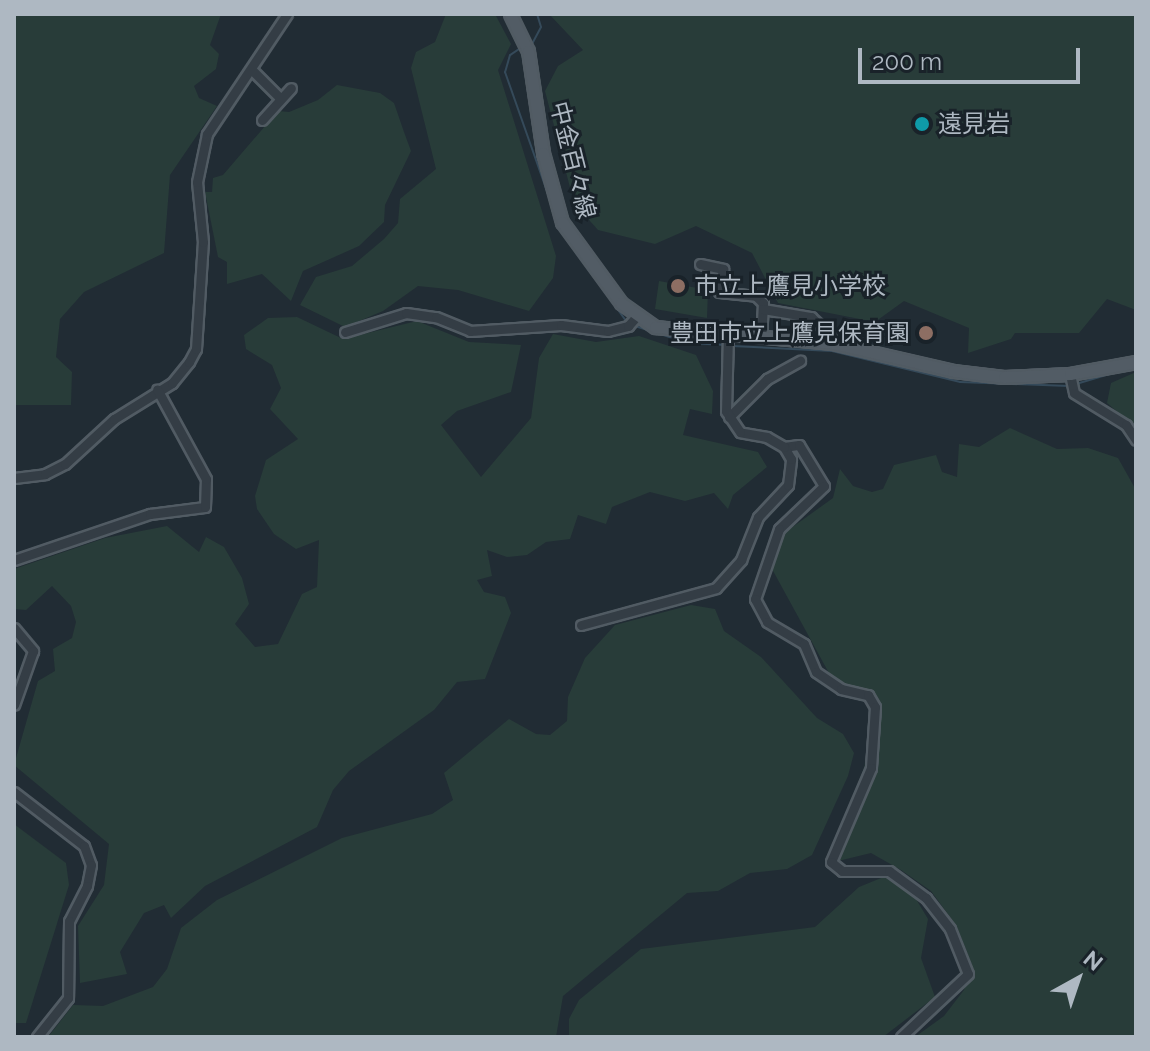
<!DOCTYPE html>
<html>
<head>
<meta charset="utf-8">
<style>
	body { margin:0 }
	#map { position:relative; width:1150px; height:1051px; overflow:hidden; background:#212c34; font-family:Raleway,"Noto Sans JP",sans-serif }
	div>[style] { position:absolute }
	.green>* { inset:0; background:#283c39 }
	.stream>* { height:2px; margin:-1px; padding:0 1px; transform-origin:1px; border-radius:1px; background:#354a5a }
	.roads { filter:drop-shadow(2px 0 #515b63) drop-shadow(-2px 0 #515b63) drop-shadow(0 2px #515b63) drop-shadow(0 -2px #515b63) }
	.minor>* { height:9px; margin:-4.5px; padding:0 4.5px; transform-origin:4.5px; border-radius:4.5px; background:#343d45 }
	.major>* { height:11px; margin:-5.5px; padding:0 5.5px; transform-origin:5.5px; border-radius:5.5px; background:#525c65 }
	.dots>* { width:22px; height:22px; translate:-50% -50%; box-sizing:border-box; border:4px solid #192229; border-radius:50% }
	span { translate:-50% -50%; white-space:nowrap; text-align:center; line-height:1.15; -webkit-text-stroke:6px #192229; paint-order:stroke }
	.poi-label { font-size:24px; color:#aeb8c2 }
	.left { translate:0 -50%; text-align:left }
	.right { translate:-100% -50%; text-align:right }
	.street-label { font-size:24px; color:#aeb8c2 }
	.frame { position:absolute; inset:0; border:16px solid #aeb8c2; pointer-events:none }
	.north { position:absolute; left:1038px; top:939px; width:80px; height:80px; -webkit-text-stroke:6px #192229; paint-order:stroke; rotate:40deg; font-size:22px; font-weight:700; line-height:32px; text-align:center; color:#aeb8c2 }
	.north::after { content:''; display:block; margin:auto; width:28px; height:36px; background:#aeb8c2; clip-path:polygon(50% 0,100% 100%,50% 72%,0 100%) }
	.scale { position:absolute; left:858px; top:48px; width:222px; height:36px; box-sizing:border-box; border:4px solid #aeb8c2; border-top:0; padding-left:10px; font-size:24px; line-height:28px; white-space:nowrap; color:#aeb8c2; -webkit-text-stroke:6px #192229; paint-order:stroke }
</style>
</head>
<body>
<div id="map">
	<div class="green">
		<div style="clip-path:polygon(14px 14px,221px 14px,210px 45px,219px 54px,216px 69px,194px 86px,199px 98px,217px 106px,170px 175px,164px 253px,84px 292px,60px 319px,56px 357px,72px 372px,71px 405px,14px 405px)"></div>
		<div style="clip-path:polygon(446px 14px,495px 14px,511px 44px,498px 70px,556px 256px,553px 278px,529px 311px,458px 290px,418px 286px,383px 311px,345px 327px,300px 305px,316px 277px,352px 266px,384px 239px,398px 223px,400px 199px,436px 169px,411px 68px,416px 52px,435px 42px)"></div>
		<div style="clip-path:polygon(549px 14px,1136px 14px,1136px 310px,1107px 299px,1079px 333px,1015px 333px,1011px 339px,968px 353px,969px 328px,904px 301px,875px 322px,778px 303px,752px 253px,696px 226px,655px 244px,598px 230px,574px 203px,545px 91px,558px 66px,583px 50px)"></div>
		<div style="clip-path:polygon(337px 85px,380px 93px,394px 103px,404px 132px,411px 151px,385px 205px,384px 222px,359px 246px,303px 271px,291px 301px,262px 274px,227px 284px,227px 262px,218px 257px,205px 192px,212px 192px,213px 178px,223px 175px,278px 111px,289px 112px,318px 100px)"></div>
		<div style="clip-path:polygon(659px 281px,708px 290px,707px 318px,655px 309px)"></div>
		<div style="clip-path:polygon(297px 317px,343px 339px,417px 321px,469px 342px,521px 345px,511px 392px,457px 411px,441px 425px,481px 477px,531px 418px,539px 358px,553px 334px,596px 342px,639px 336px,696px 355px,713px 391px,712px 414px,690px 409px,683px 435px,758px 452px,767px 467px,733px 495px,728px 509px,714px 493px,685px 501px,650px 492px,612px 507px,606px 524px,578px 515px,570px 539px,546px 542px,527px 555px,507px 557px,487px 550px,492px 576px,477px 580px,484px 592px,505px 597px,511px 613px,485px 679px,457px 682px,434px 710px,349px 771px,333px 790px,317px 827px,205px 886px,171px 918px,164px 905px,144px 913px,120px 952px,127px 974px,80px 983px,78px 926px,104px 885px,109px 844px,14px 765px,38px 681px,55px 671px,53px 649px,72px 638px,76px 622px,71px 606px,52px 586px,26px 610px,14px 609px,14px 569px,105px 538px,167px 526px,199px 552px,206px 537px,224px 547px,242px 578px,249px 604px,235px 624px,255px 647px,278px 644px,302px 594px,317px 587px,319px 540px,296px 549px,274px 534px,257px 509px,255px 496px,266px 460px,298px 439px,270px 409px,281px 388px,272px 365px,246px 349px,244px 335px,268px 318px)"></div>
		<div style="clip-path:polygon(1136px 372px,1136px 428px,1107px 403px,1111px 383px)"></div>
		<div style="clip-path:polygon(1010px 428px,1057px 449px,1088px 448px,1118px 458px,1136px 490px,1136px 1037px,915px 1037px,944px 1016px,964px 990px,972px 965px,956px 925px,931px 891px,901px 870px,871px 853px,834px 862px,829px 855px,864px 768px,875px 702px,830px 675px,772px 569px,773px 556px,787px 531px,833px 498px,840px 469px,853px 486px,872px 492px,883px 489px,894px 465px,936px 455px,942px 472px,957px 477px,959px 444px,979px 447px)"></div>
		<div style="clip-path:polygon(691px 605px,715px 609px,724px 631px,761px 657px,817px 718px,843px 734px,854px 753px,848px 776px,812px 855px,787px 869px,750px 873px,718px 891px,687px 893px,563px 996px,556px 1037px,48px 1037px,73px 1005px,103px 1006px,153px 987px,167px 969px,181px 928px,217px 900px,342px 838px,432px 814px,453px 800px,444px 773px,509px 719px,536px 734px,550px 735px,567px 721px,568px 697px,585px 658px,615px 625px)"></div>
		<div style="clip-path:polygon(14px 824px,66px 863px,69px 885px,26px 1023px,14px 1023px)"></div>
		<div style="clip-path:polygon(886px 876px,916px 899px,928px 919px,921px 958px,935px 997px,883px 1037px,569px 1037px,569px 1019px,579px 1000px,641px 949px,815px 927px,859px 887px)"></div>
	</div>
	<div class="stream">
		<div style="left:532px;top:44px;width:19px;rotate:-62deg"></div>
		<div style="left:541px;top:27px;width:14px;rotate:-107deg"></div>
		<div style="left:522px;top:47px;width:14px;rotate:146deg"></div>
		<div style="left:510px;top:55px;width:18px;rotate:106deg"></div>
		<div style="left:505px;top:72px;width:136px;rotate:70.6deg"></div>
		<div style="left:565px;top:236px;width:105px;rotate:54.3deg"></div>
		<div style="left:635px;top:326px;width:56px;rotate:17.8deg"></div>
		<div style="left:688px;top:343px;width:38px;rotate:3deg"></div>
		<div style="left:732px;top:346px;width:100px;rotate:2.9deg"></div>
		<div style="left:832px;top:351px;width:132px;rotate:13.6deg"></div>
		<div style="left:960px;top:382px;width:109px;rotate:2.1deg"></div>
		<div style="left:1076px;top:384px;width:49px;rotate:-16.6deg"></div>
	</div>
	<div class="roads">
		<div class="minor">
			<div style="left:253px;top:71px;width:38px;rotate:45deg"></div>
			<div style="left:262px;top:120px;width:43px;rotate:-47.8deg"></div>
			<div style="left:700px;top:264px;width:24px;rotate:12deg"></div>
			<div style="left:723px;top:269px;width:23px;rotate:100deg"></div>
			<div style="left:719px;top:292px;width:37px;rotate:6deg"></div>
			<div style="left:756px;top:296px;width:10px;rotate:45deg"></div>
			<div style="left:763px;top:303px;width:35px;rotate:93deg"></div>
			<div style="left:763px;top:309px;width:49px;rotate:9.5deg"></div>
			<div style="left:811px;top:317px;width:40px;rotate:43deg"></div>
			<div style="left:345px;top:332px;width:64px;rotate:-17.3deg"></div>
			<div style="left:406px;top:313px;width:30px;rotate:8deg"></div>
			<div style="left:436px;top:317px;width:37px;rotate:22deg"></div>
			<div style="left:470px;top:331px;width:91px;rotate:-3.8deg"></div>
			<div style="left:561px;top:325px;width:47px;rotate:7.3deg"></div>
			<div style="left:608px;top:331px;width:21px;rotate:-14deg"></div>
			<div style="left:628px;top:326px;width:12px;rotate:-48deg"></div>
			<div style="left:1070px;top:374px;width:19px;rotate:78deg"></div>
			<div style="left:1074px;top:393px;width:61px;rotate:31.6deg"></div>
			<div style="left:1126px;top:425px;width:18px;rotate:56deg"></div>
			<div style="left:729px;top:417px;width:54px;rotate:-45deg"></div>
			<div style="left:767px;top:379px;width:38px;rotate:-29deg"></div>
			<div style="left:784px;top:447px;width:15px;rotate:-8deg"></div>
			<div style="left:799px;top:445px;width:48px;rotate:58.6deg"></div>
			<div style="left:824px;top:486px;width:62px;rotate:136.3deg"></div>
			<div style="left:779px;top:529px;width:74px;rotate:108.9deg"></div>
			<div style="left:755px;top:599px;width:26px;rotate:62deg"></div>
			<div style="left:767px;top:622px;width:43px;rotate:30.7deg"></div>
			<div style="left:804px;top:644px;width:30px;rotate:67deg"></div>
			<div style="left:816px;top:672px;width:30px;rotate:34deg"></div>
			<div style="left:841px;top:689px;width:28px;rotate:13deg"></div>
			<div style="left:868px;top:695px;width:14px;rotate:60deg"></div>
			<div style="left:875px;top:707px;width:61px;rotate:93.8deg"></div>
			<div style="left:871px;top:768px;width:102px;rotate:113.1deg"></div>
			<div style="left:831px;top:862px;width:14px;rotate:39deg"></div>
			<div style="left:842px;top:871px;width:47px"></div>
			<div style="left:889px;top:871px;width:46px;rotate:36.1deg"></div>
			<div style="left:926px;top:898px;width:39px;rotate:52deg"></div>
			<div style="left:950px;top:929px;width:48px;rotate:68.2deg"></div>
			<div style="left:968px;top:974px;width:92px;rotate:136.8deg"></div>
			<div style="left:14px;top:478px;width:31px;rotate:-7deg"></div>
			<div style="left:45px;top:474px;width:22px;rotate:-27deg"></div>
			<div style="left:65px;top:464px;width:67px;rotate:-42.6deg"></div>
			<div style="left:114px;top:419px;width:68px;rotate:-31.8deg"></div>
			<div style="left:172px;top:383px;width:27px;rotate:-51deg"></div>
			<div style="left:189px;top:362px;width:15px;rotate:-62deg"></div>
			<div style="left:196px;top:349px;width:107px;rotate:-86.3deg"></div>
			<div style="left:203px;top:242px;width:60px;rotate:-95.7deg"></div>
			<div style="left:197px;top:182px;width:49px;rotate:-78.2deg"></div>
			<div style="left:207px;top:134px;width:144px;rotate:-56.3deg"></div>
			<div style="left:14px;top:560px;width:144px;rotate:-18.7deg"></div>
			<div style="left:150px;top:514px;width:55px;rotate:-7.3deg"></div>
			<div style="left:205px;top:507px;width:28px;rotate:-88deg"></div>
			<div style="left:206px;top:479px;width:102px;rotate:-118.6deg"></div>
			<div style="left:581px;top:625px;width:140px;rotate:-15.3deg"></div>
			<div style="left:716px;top:588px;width:38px;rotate:-48deg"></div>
			<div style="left:741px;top:560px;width:46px;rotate:-68.4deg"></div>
			<div style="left:758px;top:517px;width:44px;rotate:-46.8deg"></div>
			<div style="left:788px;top:485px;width:26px;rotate:-83deg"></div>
			<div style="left:791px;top:459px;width:14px;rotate:-120deg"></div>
			<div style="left:784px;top:447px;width:20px;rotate:-150deg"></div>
			<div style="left:767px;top:437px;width:27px;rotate:-170deg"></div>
			<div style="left:740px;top:432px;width:25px;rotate:-124deg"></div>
			<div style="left:726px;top:411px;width:76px;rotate:-88.5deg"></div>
			<div style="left:14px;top:628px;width:30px;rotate:50deg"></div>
			<div style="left:33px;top:651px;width:57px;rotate:109.4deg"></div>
			<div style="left:14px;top:792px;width:88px;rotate:37.6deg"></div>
			<div style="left:84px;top:846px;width:20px;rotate:70deg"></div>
			<div style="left:91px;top:865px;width:21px;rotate:101deg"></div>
			<div style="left:87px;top:886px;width:39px;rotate:117deg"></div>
			<div style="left:69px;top:921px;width:77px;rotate:90.7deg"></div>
			<div style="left:68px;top:998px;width:50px;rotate:128.5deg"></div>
		</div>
		<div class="major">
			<div style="left:510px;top:14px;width:41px;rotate:64.1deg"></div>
			<div style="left:528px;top:51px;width:103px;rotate:81.6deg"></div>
			<div style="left:543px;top:153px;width:72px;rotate:74.6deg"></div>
			<div style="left:562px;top:222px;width:100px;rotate:53.9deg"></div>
			<div style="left:621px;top:303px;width:42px;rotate:35.2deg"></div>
			<div style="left:655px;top:327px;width:178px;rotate:5.2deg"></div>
			<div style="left:832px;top:343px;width:124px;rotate:13deg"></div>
			<div style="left:953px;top:371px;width:51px;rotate:6.7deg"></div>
			<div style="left:1004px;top:377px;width:66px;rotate:-2.6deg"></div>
			<div style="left:1070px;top:374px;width:67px;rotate:-10.3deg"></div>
		</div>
	</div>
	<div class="dots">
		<div style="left:922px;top:124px;background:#0f9aa8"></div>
		<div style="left:678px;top:286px;background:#8d6e63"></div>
		<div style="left:926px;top:333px;background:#8d6e63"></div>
	</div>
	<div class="poi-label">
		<span class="left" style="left:938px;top:124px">遠見岩</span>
		<span class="left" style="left:694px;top:286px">市立上鷹見小学校</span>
		<span class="right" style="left:910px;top:333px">豊田市立上鷹見保育園</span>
	</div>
	<div class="street-label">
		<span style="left:573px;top:160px;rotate:76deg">中金百々線</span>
	</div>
	<div class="frame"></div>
	<div class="north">N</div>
	<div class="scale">200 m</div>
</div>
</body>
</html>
